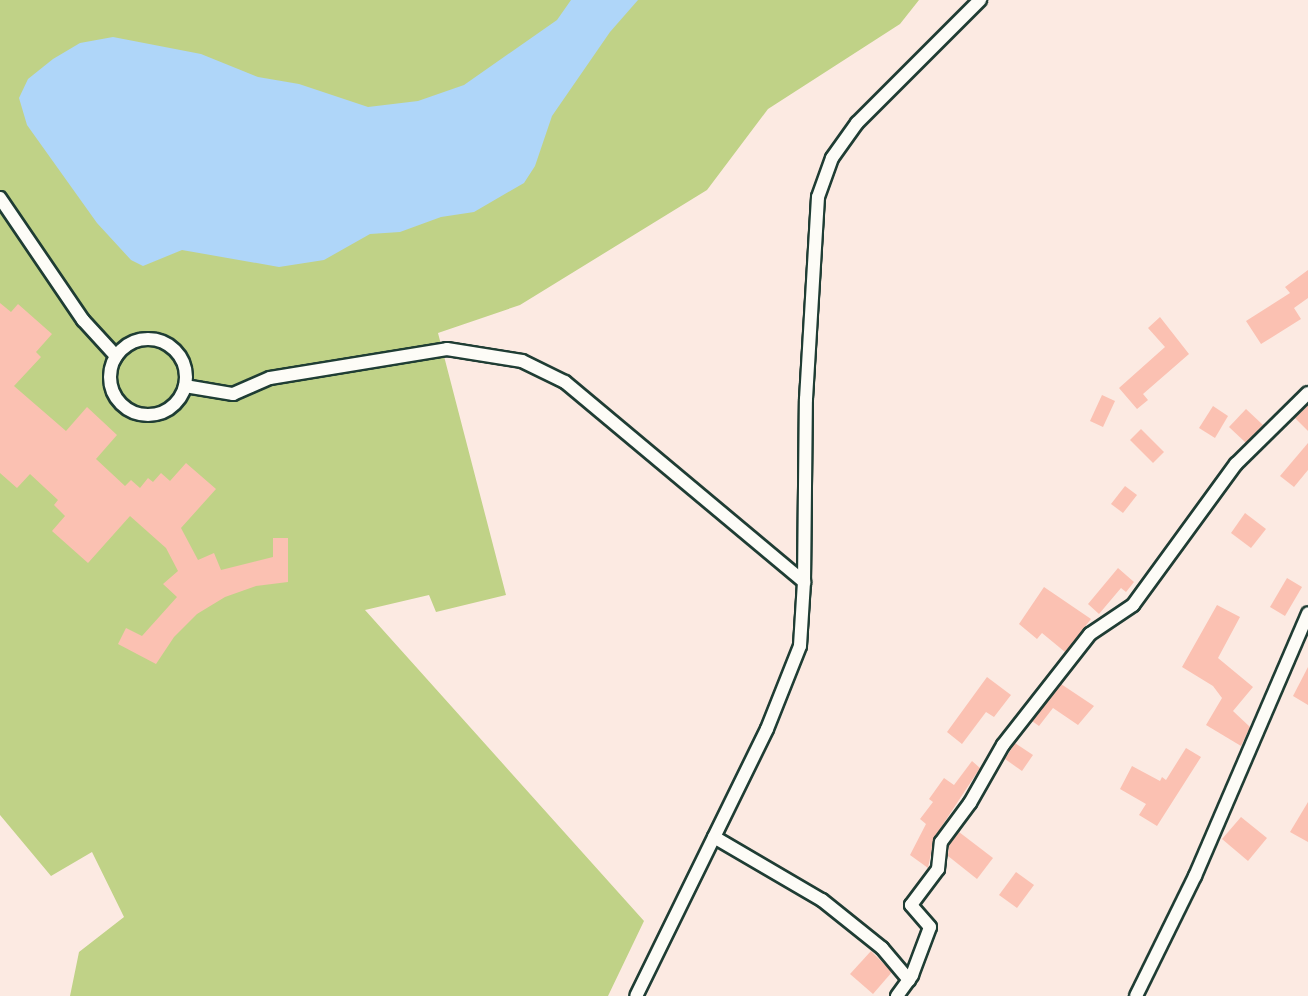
<!DOCTYPE html>
<html>
<head>
<meta charset="utf-8">
<style>
	body { margin:0 }
	#map { position:relative; width:1308px; height:996px; overflow:hidden; background:#fceae2; font-family:Itim,sans-serif }
	div>[style] { position:absolute }
	.green>* { inset:0; background:#c0d287 }
	.water>* { inset:0; background:#afd6f9 }
	.building>* { inset:0; background:#fbc1b2 }
	.roads { filter:drop-shadow(2px 0 #1f3d34) drop-shadow(-2px 0 #1f3d34) drop-shadow(0 2px #1f3d34) drop-shadow(0 -2px #1f3d34) }
	.street>* { height:12px; margin:-6px; padding:0 6px; transform-origin:6px; border-radius:6px; background:#fdfcf7 }
	.street>.ring { margin:-6px; padding:0; box-sizing:content-box; background:none; border:12px solid #fdfcf7; border-radius:50% }
	span { translate:-50% -50%; white-space:nowrap; text-align:center; line-height:1.15; -webkit-text-stroke:4.5px #fdfcf7; paint-order:stroke }
</style>
</head>
<body>
<div id="map">
	<div class="green">
		<div style="clip-path:polygon(0 0,919px 0,900px 24px,768px 109px,707px 190px,520px 305px,438px 333px,506px 595px,436px 612px,429px 595px,365px 610px,644px 921px,608px 996px,70px 996px,79px 952px,124px 917px,92px 852px,51px 876px,0 815px)"></div>
	</div>
	<div class="water">
		<div style="clip-path:polygon(571px 0,638px 0,610px 32px,552px 116px,535px 166px,524px 183px,474px 212px,441px 217px,400px 232px,370px 234px,324px 260px,279px 267px,182px 250px,143px 266px,131px 260px,97px 223px,27px 125px,19px 98px,28px 79px,53px 59px,80px 43px,113px 37px,201px 54px,258px 77px,299px 84px,368px 107px,418px 101px,464px 85px,557px 20px)"></div>
	</div>
	<div class="building">
		<div style="clip-path:polygon(1308px 270px,1308px 298px,1294px 308px,1301px 319px,1261px 344px,1246px 321px,1290px 293px,1285px 287px)"></div>
		<div style="clip-path:polygon(0 303px,11px 312px,18px 304px,52px 334px,36px 352px,41px 357px,14px 386px,66px 431px,87px 407px,117px 435px,96px 459px,125px 486px,131px 480px,140px 488px,148px 478px,153px 482px,161px 473px,170px 481px,186px 463px,216px 489px,181px 528px,198px 560px,214px 553px,221px 570px,273px 557px,273px 538px,288px 538px,288px 582px,256px 586px,225px 597px,197px 614px,174px 637px,156px 664px,118px 644px,126px 628px,142px 636px,177px 597px,163px 584px,178px 571px,166px 548px,130px 516px,88px 563px,52px 531px,65px 516px,54px 505px,58px 500px,30px 474px,17px 488px,0 473px)"></div>
		<div style="clip-path:polygon(1160px 317px,1189px 354px,1143px 394px,1148px 400px,1137px 409px,1119px 388px,1165px 347px,1148px 328px)"></div>
		<div style="clip-path:polygon(1102px 395px,1115px 401px,1103px 427px,1090px 421px)"></div>
		<div style="clip-path:polygon(1308px 405px,1308px 431px,1295px 418px)"></div>
		<div style="clip-path:polygon(1213px 406px,1228px 416px,1215px 438px,1199px 428px)"></div>
		<div style="clip-path:polygon(1246px 409px,1263px 425px,1246px 443px,1229px 427px)"></div>
		<div style="clip-path:polygon(1141px 429px,1164px 452px,1153px 463px,1130px 440px)"></div>
		<div style="clip-path:polygon(1308px 443px,1308px 470px,1294px 487px,1280px 476px)"></div>
		<div style="clip-path:polygon(1125px 486px,1137px 495px,1123px 513px,1111px 504px)"></div>
		<div style="clip-path:polygon(1245px 513px,1266px 529px,1251px 548px,1231px 533px)"></div>
		<div style="clip-path:polygon(1118px 568px,1134px 582px,1126px 592px,1121px 588px,1099px 614px,1088px 604px)"></div>
		<div style="clip-path:polygon(1287px 578px,1302px 587px,1285px 616px,1270px 607px)"></div>
		<div style="clip-path:polygon(1044px 587px,1091px 619px,1065px 652px,1042px 633px,1037px 639px,1019px 624px)"></div>
		<div style="clip-path:polygon(1217px 605px,1240px 617px,1218px 658px,1253px 687px,1233px 711px,1250px 727px,1241px 746px,1206px 725px,1222px 698px,1213px 686px,1182px 667px)"></div>
		<div style="clip-path:polygon(1308px 667px,1308px 705px,1293px 696px)"></div>
		<div style="clip-path:polygon(987px 677px,1011px 695px,994px 717px,986px 712px,962px 744px,947px 732px)"></div>
		<div style="clip-path:polygon(1061px 684px,1094px 706px,1078px 725px,1053px 708px,1039px 726px,1032px 721px)"></div>
		<div style="clip-path:polygon(1015px 743px,1033px 755px,1022px 771px,1005px 759px)"></div>
		<div style="clip-path:polygon(1186px 748px,1201px 757px,1157px 826px,1139px 815px,1146px 804px,1120px 789px,1132px 766px,1160px 781px,1162px 777px,1166px 780px)"></div>
		<div style="clip-path:polygon(972px 761px,980px 768px,934px 838px,928px 868px,910px 855px,926px 824px,920px 819px,933px 802px,929px 799px,944px 778px,954px 785px)"></div>
		<div style="clip-path:polygon(1308px 802px,1308px 842px,1290px 832px)"></div>
		<div style="clip-path:polygon(1241px 817px,1267px 838px,1248px 861px,1222px 839px)"></div>
		<div style="clip-path:polygon(959px 832px,993px 858px,977px 879px,948px 856px,949px 845px)"></div>
		<div style="clip-path:polygon(1016px 872px,1034px 885px,1017px 908px,999px 895px)"></div>
		<div style="clip-path:polygon(871px 951px,892px 972px,873px 994px,850px 974px)"></div>
	</div>
	<div class="roads">
		<div class="street">
			<div style="left:0;top:198px;width:148px;rotate:55.8deg"></div>
			<div style="left:83px;top:320px;width:49px;rotate:47.5deg"></div>
			<div class="ring" style="left:110px;top:339px;width:64px;height:64px"></div>
			<div style="left:185px;top:386px;width:49px;rotate:9.5deg"></div>
			<div style="left:233px;top:394px;width:40px;rotate:-23.4deg"></div>
			<div style="left:270px;top:378px;width:179px;rotate:-9.3deg"></div>
			<div style="left:447px;top:349px;width:76px;rotate:9.1deg"></div>
			<div style="left:522px;top:361px;width:48px;rotate:26deg"></div>
			<div style="left:565px;top:382px;width:312px;rotate:39.9deg"></div>
			<div style="left:804px;top:582px;width:64px;rotate:93.6deg"></div>
			<div style="left:800px;top:646px;width:89px;rotate:111.7deg"></div>
			<div style="left:767px;top:729px;width:297px;rotate:116.1deg"></div>
			<div style="left:804px;top:582px;width:183px;rotate:-89.4deg"></div>
			<div style="left:806px;top:399px;width:202px;rotate:-86.6deg"></div>
			<div style="left:818px;top:197px;width:41px;rotate:-70.3deg"></div>
			<div style="left:832px;top:158px;width:43px;rotate:-54.5deg"></div>
			<div style="left:857px;top:123px;width:174px;rotate:-45deg"></div>
			<div style="left:714px;top:837px;width:125px;rotate:30.3deg"></div>
			<div style="left:822px;top:900px;width:77px;rotate:38.7deg"></div>
			<div style="left:882px;top:948px;width:42px;rotate:49.8deg"></div>
			<div style="left:897px;top:996px;width:26px;rotate:-54deg"></div>
			<div style="left:912px;top:975px;width:51px;rotate:-69.4deg"></div>
			<div style="left:930px;top:927px;width:29px;rotate:-131deg"></div>
			<div style="left:911px;top:905px;width:45px;rotate:-53.1deg"></div>
			<div style="left:938px;top:869px;width:27px;rotate:-84deg"></div>
			<div style="left:941px;top:842px;width:49px;rotate:-53.4deg"></div>
			<div style="left:970px;top:803px;width:67px;rotate:-60.4deg"></div>
			<div style="left:1003px;top:745px;width:141px;rotate:-51.9deg"></div>
			<div style="left:1090px;top:634px;width:52px;rotate:-34deg"></div>
			<div style="left:1133px;top:605px;width:175px;rotate:-53.9deg"></div>
			<div style="left:1236px;top:464px;width:101px;rotate:-44.6deg"></div>
			<div style="left:1136px;top:996px;width:134px;rotate:-63.8deg"></div>
			<div style="left:1195px;top:876px;width:286px;rotate:-66.7deg"></div>
		</div>
	</div>
</div>
</body>
</html>
